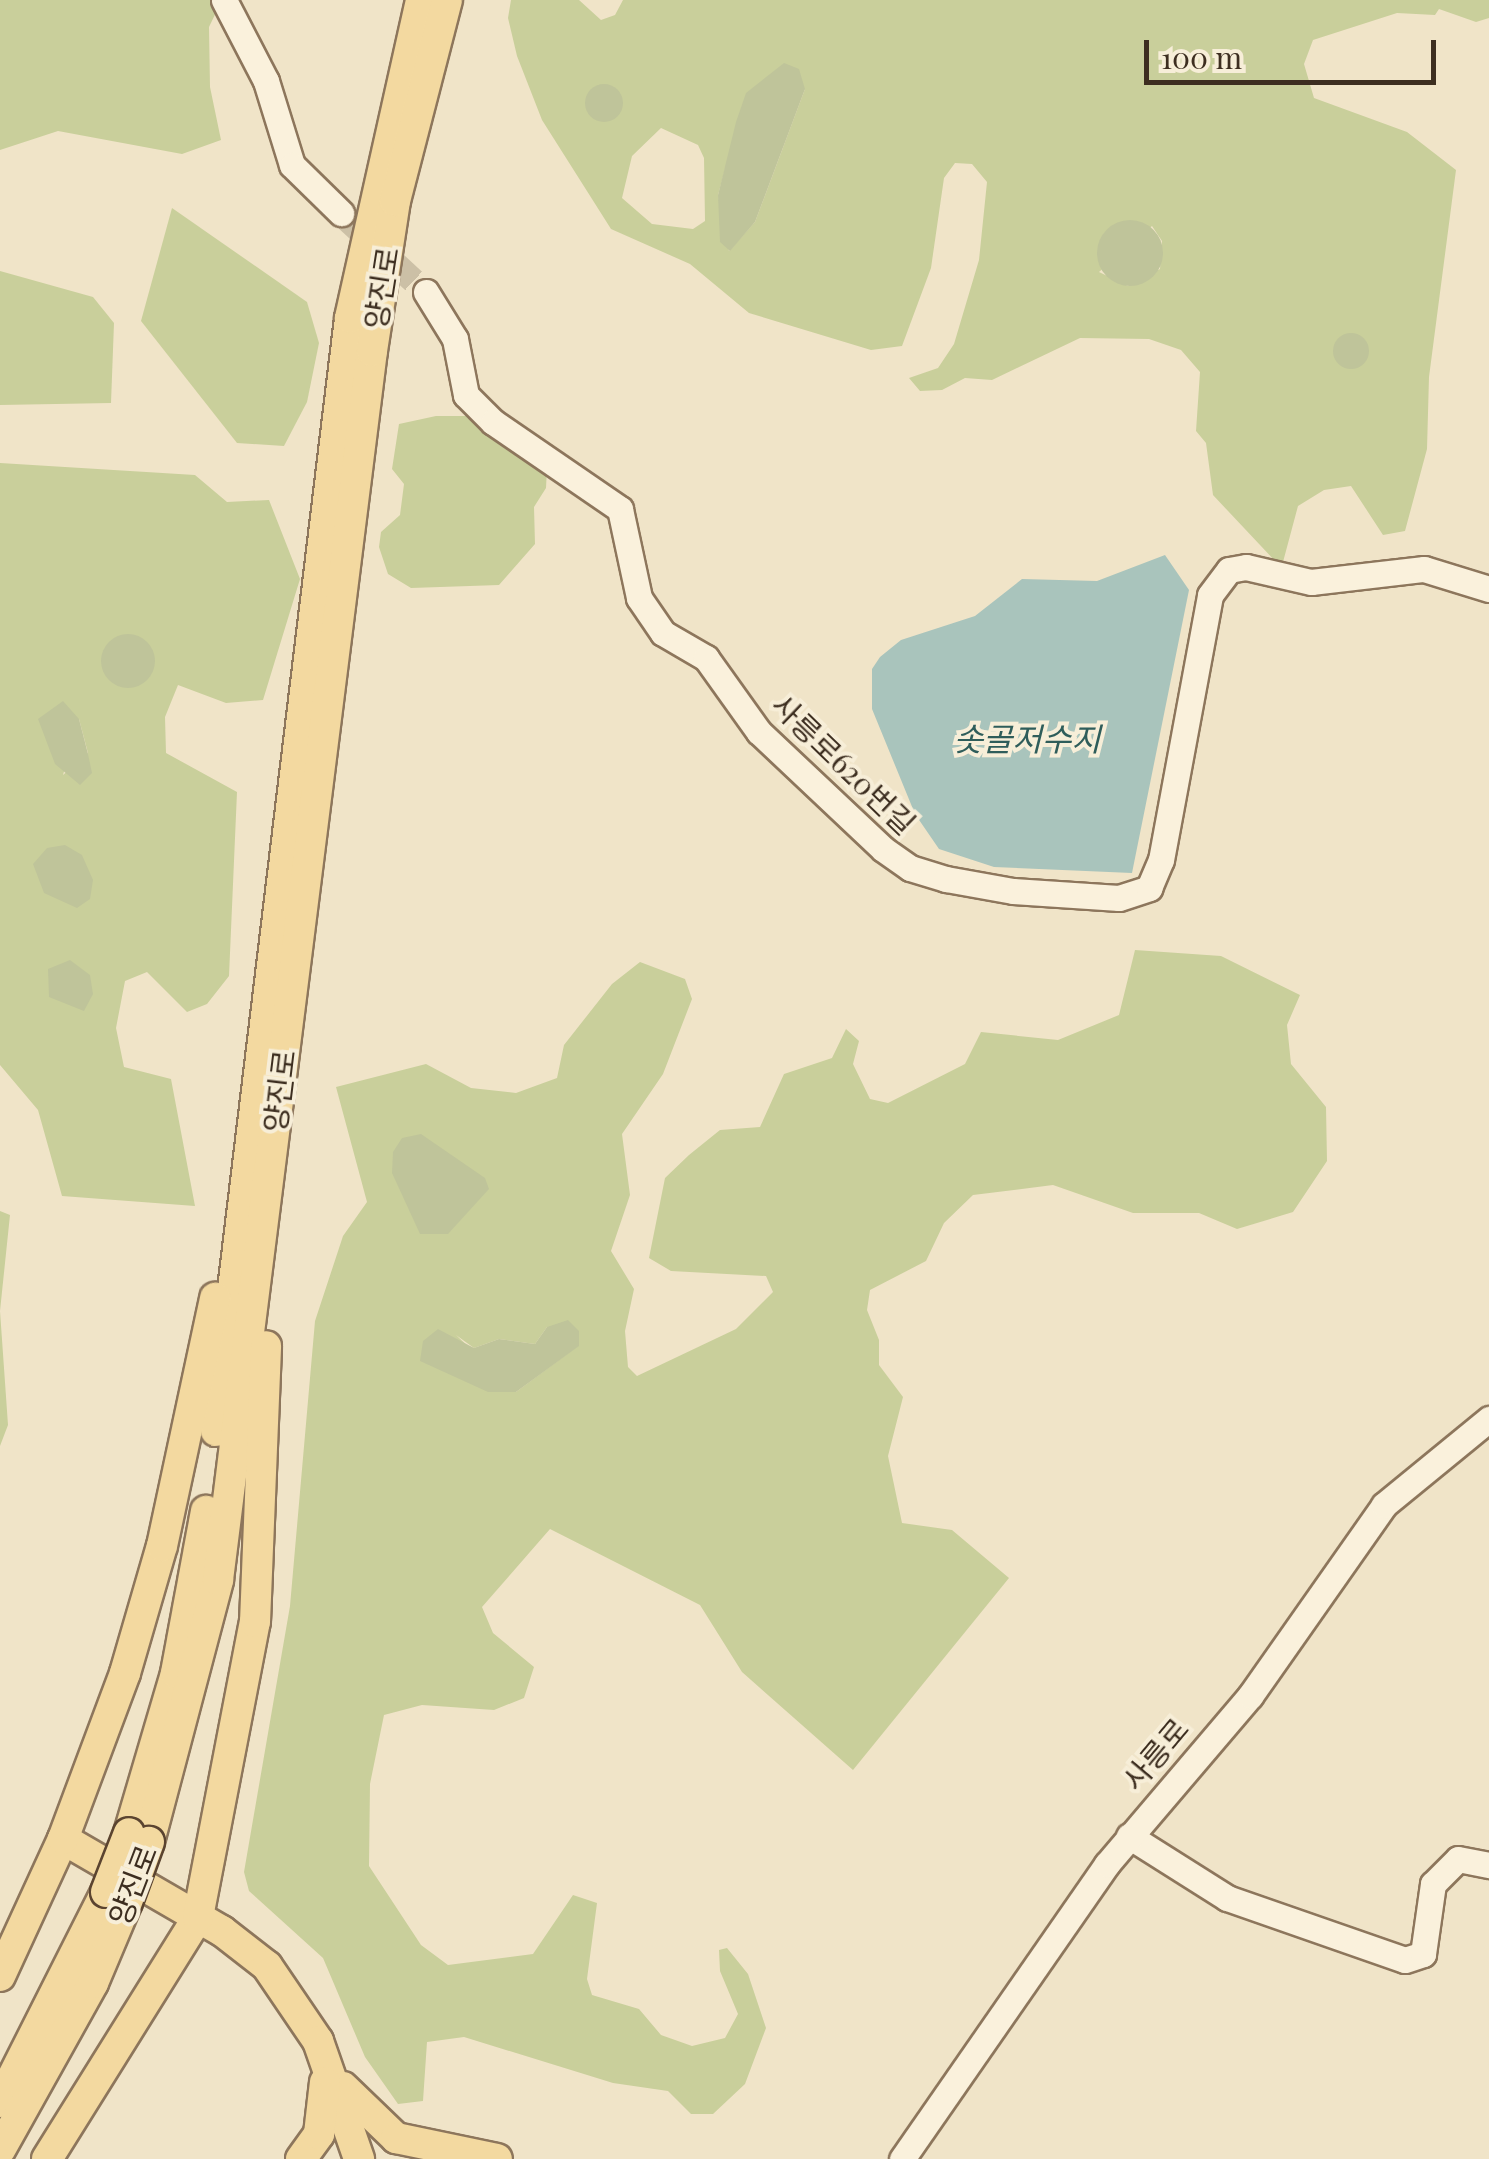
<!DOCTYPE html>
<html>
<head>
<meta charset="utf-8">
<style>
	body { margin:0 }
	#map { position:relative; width:1489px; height:2159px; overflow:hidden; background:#f0e4c8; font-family:"Playfair Display","Noto Sans KR",serif }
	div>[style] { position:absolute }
	.green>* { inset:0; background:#c9cf9b }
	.cemetery>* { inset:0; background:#bfc49a }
	.round { border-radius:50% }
	.water>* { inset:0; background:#a9c4bc }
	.minor-tunnel>* { height:25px; margin-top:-12.5px; transform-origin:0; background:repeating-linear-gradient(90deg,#ccc0a6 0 25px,transparent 0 37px) }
	.roads { filter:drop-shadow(2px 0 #8d765c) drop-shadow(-2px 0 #8d765c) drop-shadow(0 2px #8d765c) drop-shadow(0 -2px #8d765c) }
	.minor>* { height:25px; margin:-12.5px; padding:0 12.5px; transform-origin:12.5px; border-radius:12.5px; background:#faf1dc }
	.major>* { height:30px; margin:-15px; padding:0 15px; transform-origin:15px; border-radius:15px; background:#f3d9a0 }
	.bridges { filter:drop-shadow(2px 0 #5b4430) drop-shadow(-2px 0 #5b4430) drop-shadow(0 2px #5b4430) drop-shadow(0 -2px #5b4430) }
	.major-bridge>* { height:30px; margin:-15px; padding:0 15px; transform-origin:15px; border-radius:15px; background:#f3d9a0 }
	span { translate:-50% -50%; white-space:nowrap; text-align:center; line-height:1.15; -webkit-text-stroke:8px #f7eed8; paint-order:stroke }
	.street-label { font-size:30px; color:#3d2e20 }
	.water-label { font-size:32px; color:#2f5d5a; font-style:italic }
	.scale { position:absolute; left:1144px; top:40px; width:292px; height:45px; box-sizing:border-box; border:5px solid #3d2e20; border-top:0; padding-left:12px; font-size:30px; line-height:35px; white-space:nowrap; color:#3d2e20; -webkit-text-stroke:8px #f7eed8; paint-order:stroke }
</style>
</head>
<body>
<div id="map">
	<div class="green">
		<div style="clip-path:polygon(0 0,222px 0,209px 27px,210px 87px,221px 140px,182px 154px,58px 131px,0 150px)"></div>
		<div style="clip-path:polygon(evenodd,511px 0,579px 0,601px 20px,615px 15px,623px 0,1489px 0,1489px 18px,1476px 22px,1439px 9px,1435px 15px,1397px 13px,1313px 40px,1304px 64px,1314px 98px,1407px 132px,1456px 170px,1429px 377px,1427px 449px,1405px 531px,1383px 535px,1351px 486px,1324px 490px,1298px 506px,1283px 562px,1274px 560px,1213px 495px,1206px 443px,1196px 431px,1200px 372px,1181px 350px,1149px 339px,1080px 338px,992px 380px,965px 378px,942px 390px,920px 391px,909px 378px,938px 368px,954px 344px,979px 260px,987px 182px,972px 164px,955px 163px,944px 178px,931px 268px,902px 346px,871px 350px,749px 313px,690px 264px,611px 229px,542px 120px,517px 56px,508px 18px,511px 0,805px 89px,755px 222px,729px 251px,718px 195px,731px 147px,805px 89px,511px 0,661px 128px,698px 145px,704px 158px,705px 221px,693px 229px,652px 224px,622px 198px,632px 156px,661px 128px,511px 0,1152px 226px,1162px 241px,1160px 269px,1128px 286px,1099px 272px,1152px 226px)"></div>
		<div style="clip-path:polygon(172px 208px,307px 302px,319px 343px,307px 402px,284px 446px,237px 443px,141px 321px)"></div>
		<div style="clip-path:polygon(0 271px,93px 297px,114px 323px,111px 403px,0 405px)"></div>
		<div style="clip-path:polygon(436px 416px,467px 416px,547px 468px,546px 488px,534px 507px,535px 544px,499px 585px,411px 588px,388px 574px,379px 547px,381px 532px,400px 515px,404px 484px,392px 469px,399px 424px)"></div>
		<div style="clip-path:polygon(evenodd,0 463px,195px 475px,227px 502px,269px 500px,300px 579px,263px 700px,226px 703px,178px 685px,165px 717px,166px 753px,237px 792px,229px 976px,207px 1004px,187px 1012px,147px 972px,125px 981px,116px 1028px,124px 1067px,171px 1079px,195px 1206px,62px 1196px,38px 1110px,0 1065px,0 463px,79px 719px,88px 753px,63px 775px,79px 719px)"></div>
		<div style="clip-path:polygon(evenodd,1135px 950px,1221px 956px,1300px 995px,1287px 1025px,1291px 1064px,1326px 1107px,1327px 1161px,1293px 1212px,1237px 1229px,1199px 1213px,1133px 1213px,1053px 1185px,973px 1195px,944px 1223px,926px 1261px,870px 1290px,867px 1310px,879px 1340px,879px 1365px,903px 1397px,888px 1456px,902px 1523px,952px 1530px,1009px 1578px,853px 1770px,742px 1672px,700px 1605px,550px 1529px,482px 1607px,493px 1633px,534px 1667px,524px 1698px,494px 1710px,422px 1705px,384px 1715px,370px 1784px,369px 1866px,421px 1945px,448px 1965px,533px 1954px,573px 1895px,597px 1903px,587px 1979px,592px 1995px,639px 2009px,661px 2035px,692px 2046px,725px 2038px,738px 2014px,720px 1971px,719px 1950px,727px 1948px,748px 1974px,766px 2028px,745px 2084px,713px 2114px,691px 2114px,668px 2091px,613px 2083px,464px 2037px,427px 2042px,423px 2101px,398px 2104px,365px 2057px,323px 1958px,249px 1891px,244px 1872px,290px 1606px,315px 1321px,343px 1236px,367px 1202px,336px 1087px,426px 1064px,471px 1088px,516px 1093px,557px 1078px,564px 1045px,612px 984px,640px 962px,685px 979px,692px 999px,663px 1074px,622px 1134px,630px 1195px,611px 1251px,634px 1289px,625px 1331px,628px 1367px,637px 1376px,736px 1329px,773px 1292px,766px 1276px,671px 1271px,649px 1258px,665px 1178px,689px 1155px,720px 1130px,760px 1127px,784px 1074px,832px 1058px,846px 1029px,859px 1041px,853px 1064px,870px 1099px,888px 1103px,965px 1064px,981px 1032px,1058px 1040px,1119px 1015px,1135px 950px,547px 1327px,578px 1346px,516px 1392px,456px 1335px,474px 1348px,499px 1339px,535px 1344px,547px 1327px)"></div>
		<div style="clip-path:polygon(0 1211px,10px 1215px,0 1311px,8px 1425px,0 1446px)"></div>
	</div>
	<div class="cemetery">
		<div style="clip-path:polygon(784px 63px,799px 69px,805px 89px,755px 222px,730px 251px,720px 242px,718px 195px,736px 122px,746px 93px)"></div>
		<div class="round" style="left:585px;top:84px;width:38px;height:38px"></div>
		<div class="round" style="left:1097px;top:220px;width:66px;height:66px"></div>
		<div class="round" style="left:1333px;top:333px;width:36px;height:36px"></div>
		<div class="round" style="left:101px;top:634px;width:54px;height:54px"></div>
		<div style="clip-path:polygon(63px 701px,79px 719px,88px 754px,92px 773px,80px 785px,55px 764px,38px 719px)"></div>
		<div style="clip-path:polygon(65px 845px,82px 855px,93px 880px,90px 899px,77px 908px,44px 893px,33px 864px,47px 848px)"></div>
		<div style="clip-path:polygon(70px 960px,90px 975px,93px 994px,84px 1011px,49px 997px,48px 969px)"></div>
		<div style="clip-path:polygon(421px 1134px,485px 1178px,489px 1189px,448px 1234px,420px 1234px,392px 1173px,393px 1152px,402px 1138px)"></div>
		<div style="clip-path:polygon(568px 1320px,579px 1331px,579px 1346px,516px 1392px,488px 1392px,420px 1361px,423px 1341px,438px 1329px,474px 1348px,499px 1339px,535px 1344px,547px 1327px)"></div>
	</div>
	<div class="water">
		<div style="clip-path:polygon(1165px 555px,1189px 590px,1132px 873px,994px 867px,939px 849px,915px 814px,872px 709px,872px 669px,880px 657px,901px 640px,975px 616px,1022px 579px,1097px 581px)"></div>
	</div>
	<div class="minor-tunnel">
		<div style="left:341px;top:213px;width:116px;rotate:42.9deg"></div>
	</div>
	<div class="roads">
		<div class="minor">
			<div style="left:224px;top:0;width:91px;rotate:62.6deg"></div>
			<div style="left:266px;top:81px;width:88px;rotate:72.8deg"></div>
			<div style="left:292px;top:165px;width:69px;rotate:44.4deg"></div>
			<div style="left:426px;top:292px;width:55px;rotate:58.3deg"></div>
			<div style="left:455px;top:339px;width:57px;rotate:78.9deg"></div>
			<div style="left:466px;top:395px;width:38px;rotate:45deg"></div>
			<div style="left:493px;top:422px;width:154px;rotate:34.4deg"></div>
			<div style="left:620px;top:509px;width:91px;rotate:77.9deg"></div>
			<div style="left:639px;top:598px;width:42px;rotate:55.6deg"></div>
			<div style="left:663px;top:633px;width:50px;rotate:30.2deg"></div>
			<div style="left:706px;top:658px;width:91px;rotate:54.4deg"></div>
			<div style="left:759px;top:732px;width:170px;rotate:43.3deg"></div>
			<div style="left:883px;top:849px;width:33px;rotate:35deg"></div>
			<div style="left:910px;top:868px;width:38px;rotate:17deg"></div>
			<div style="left:946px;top:879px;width:68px;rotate:10.2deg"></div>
			<div style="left:1013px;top:891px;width:106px;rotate:3.8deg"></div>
			<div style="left:1119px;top:898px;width:32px;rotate:-18deg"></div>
			<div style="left:1149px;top:888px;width:30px;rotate:-67deg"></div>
			<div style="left:1161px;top:860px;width:269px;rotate:-79.5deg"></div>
			<div style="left:1210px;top:595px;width:31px;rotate:-53deg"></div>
			<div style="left:1229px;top:570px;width:17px;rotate:-10deg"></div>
			<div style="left:1246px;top:567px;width:67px;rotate:13deg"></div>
			<div style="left:1311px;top:582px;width:114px;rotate:-6.6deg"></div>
			<div style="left:1424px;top:569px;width:68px;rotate:17.1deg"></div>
			<div style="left:1129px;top:1836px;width:116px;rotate:32.3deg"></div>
			<div style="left:1227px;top:1898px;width:188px;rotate:19.2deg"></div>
			<div style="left:1405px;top:1960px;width:19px;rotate:-18deg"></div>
			<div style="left:1423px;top:1954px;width:71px;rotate:-81.9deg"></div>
			<div style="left:1433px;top:1884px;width:35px;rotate:-45deg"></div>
			<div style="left:1458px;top:1859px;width:32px;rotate:11deg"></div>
			<div style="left:902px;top:2159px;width:359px;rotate:-55.2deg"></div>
			<div style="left:1107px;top:1864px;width:221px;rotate:-49.6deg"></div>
			<div style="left:1250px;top:1696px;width:233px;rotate:-54.9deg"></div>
			<div style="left:1384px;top:1505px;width:136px;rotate:-39.3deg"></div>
		</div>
		<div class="major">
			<div style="left:216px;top:1431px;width:1121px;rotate:-83.13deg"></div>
			<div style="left:350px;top:318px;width:326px;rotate:-77.4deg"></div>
			<div style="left:129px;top:1833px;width:167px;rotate:-73.6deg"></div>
			<div style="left:176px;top:1673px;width:165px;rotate:-79.5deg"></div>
			<div style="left:63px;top:1839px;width:184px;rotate:30.1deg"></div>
			<div style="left:222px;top:1931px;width:57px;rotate:37.9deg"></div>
			<div style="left:267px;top:1966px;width:91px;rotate:55.8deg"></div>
			<div style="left:318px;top:2041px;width:125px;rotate:70.8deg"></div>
			<div style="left:149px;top:1842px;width:271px;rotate:-75.2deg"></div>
			<div style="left:218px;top:1580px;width:1239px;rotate:-82.86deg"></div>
			<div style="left:372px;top:351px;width:152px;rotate:-81.3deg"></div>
			<div style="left:395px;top:201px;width:208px;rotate:-75.5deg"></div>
			<div style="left:0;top:1976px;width:151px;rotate:-65.3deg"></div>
			<div style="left:63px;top:1839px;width:177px;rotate:-69.5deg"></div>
			<div style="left:125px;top:1673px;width:132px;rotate:-73.8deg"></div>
			<div style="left:162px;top:1546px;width:254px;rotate:-77.9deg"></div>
			<div style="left:343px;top:2087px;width:74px;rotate:43.9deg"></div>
			<div style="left:396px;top:2138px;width:103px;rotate:11.7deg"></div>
			<div style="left:0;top:2102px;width:235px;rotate:-63.2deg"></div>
			<div style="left:0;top:2150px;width:191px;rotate:-60.9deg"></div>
			<div style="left:93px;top:1983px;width:88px;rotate:-67.2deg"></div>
			<div style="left:47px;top:2159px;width:285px;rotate:-58deg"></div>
			<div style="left:198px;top:1917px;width:300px;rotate:-79.1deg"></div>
			<div style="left:255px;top:1622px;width:276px;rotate:-87.7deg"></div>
			<div style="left:301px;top:2159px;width:31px;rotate:-54deg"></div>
			<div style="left:319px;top:2134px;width:52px;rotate:-83.4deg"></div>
		</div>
	</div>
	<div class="bridges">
		<div class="major-bridge">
			<div style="left:106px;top:1892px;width:63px;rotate:-68.7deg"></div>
			<div style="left:127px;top:1902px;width:64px;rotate:-69.9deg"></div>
		</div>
	</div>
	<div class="street-label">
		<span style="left:381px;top:288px;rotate:-81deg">양진로</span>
		<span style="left:844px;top:764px;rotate:44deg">사릉로620번길</span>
		<span style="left:279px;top:1091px;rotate:-83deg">양진로</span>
		<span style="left:1155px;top:1754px;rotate:-50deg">사릉로</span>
		<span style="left:132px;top:1885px;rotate:-69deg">양진로</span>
	</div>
	<div class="water-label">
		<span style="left:1027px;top:738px">솟골저수지</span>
	</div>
	<div class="scale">100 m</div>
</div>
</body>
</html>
